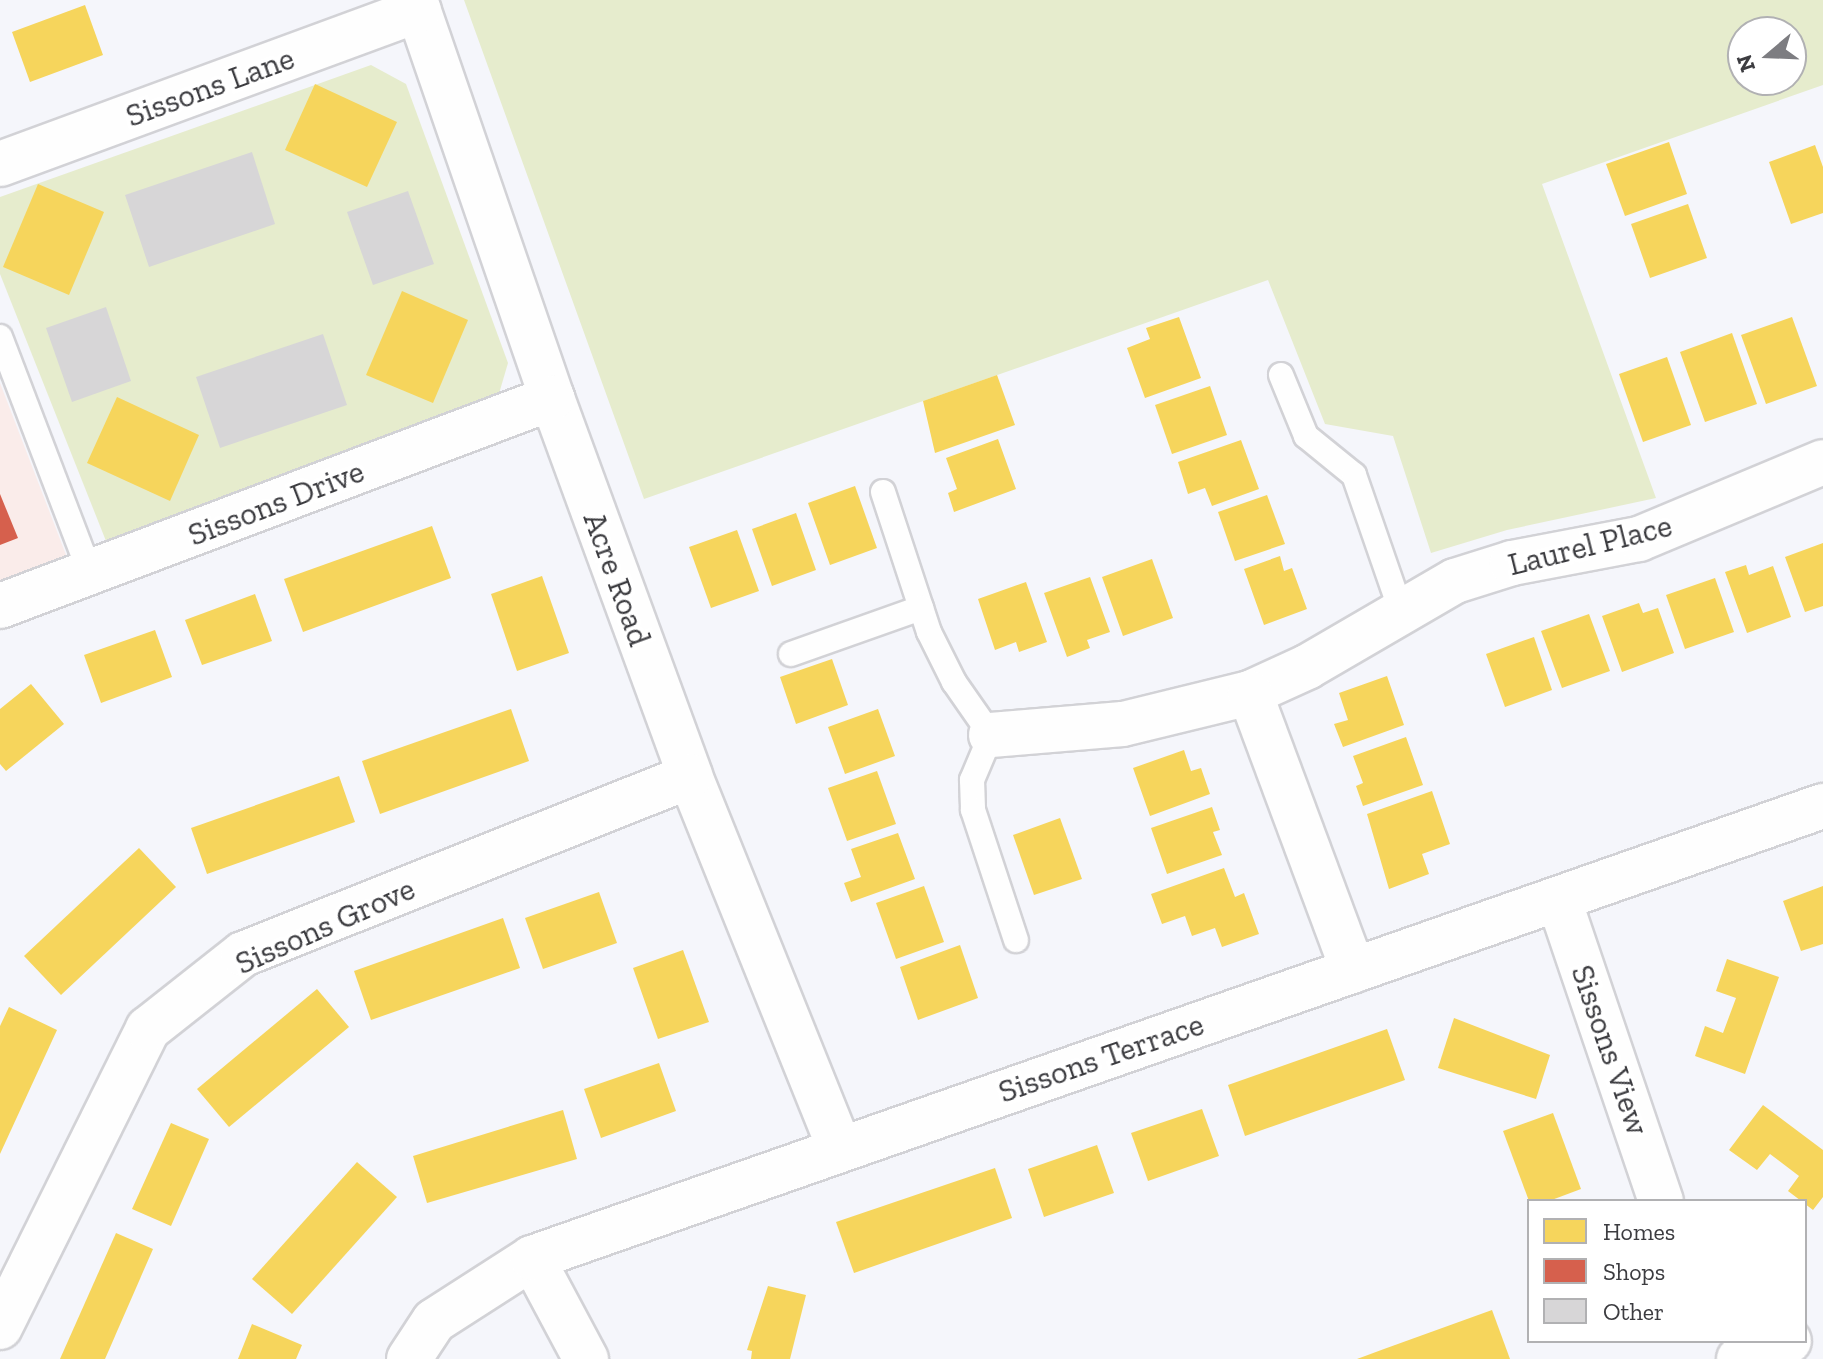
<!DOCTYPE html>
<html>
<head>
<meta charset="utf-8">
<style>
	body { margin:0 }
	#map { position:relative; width:1823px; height:1359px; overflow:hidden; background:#f5f6fb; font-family:"Zilla Slab",serif }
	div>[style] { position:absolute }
	.commercial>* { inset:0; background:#faecea }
	.green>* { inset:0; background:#e6eccd }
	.homes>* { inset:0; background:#f6d55c }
	.shops>* { inset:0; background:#d6604d }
	.building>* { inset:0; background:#d7d6d7 }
	.roads { filter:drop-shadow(2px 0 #d2d2d6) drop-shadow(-2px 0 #d2d2d6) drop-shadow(0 2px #d2d2d6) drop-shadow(0 -2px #d2d2d6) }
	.lane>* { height:24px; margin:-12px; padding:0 12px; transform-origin:12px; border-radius:12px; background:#fefefe }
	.street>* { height:44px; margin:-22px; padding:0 22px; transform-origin:22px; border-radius:22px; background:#fefefe }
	span { translate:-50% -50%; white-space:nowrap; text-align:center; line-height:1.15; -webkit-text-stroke:8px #fff; paint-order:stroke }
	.street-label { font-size:32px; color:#3c3c40 }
	.legend { position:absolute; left:1527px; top:1199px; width:280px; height:144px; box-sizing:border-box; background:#fff; border:2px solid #b1b1b3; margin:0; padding:10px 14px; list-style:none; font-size:24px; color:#3c3c40 }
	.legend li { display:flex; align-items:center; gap:16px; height:40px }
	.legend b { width:40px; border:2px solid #b1b1b3 }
	.north { position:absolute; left:1727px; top:16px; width:80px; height:80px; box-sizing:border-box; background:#fff; border:2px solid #b1b1b3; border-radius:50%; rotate:251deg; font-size:22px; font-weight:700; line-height:32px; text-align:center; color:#3c3c40 }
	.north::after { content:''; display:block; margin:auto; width:28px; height:36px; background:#7d7d81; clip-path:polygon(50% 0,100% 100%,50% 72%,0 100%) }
</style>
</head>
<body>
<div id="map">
	<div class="commercial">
		<div style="clip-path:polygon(0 383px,68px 560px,0 586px)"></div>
	</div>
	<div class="green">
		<div style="clip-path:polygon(evenodd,464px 0,1823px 0,1823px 85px,1542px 184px,1656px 498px,1507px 530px,1431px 553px,1393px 436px,1325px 424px,1268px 280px,644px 499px,464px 0,1743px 32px,1791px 32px,1791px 80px,1743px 80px,1743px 32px)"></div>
		<div style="clip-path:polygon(371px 65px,406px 84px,508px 363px,498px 397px,106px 541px,0 274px,0 197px)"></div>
	</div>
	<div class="homes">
		<div style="clip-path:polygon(85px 5px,103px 55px,30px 82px,12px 32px)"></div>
		<div style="clip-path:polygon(315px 84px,397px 122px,367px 187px,285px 150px)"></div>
		<div style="clip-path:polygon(1669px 142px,1687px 194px,1625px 216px,1606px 164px)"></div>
		<div style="clip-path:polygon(1815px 145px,1823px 167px,1823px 213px,1791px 224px,1769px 162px)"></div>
		<div style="clip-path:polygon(38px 184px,104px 212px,69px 295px,3px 267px)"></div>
		<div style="clip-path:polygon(1688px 204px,1707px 258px,1650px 278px,1631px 224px)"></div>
		<div style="clip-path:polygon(402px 291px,468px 320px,433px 403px,366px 375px)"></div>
		<div style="clip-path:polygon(1179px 317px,1201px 378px,1145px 398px,1127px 348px,1150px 339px,1146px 328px)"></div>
		<div style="clip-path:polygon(1792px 317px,1817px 386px,1766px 404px,1741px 335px)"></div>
		<div style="clip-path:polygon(1732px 333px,1757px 404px,1705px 422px,1680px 352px)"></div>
		<div style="clip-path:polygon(1667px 357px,1691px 425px,1643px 442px,1619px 374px)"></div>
		<div style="clip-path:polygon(997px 375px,1015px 425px,935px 453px,923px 401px)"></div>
		<div style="clip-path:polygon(1210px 386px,1227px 435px,1172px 454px,1155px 405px)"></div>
		<div style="clip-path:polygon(117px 397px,199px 435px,170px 501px,87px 463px)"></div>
		<div style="clip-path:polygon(998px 439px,1016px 489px,954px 512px,948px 493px,957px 489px,946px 458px)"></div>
		<div style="clip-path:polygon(1241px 440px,1259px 489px,1212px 506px,1205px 488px,1188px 494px,1178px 462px)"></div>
		<div style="clip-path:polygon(855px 486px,877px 548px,830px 565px,808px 503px)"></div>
		<div style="clip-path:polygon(1267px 495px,1285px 544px,1235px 561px,1218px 512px)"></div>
		<div style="clip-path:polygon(796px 513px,816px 570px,772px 586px,752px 529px)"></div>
		<div style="clip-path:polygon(432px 526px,451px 578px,303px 632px,284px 579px)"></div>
		<div style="clip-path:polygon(737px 530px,759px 591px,711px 608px,689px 547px)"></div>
		<div style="clip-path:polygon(1823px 543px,1823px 606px,1805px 612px,1785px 557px)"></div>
		<div style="clip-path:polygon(1280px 556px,1284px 571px,1292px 568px,1307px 609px,1264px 625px,1244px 569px)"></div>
		<div style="clip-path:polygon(1152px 559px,1173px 618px,1123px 636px,1102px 577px)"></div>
		<div style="clip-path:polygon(1746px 565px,1749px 575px,1773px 566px,1791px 617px,1747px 633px,1725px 572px)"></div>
		<div style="clip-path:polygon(542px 576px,569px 653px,517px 671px,491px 594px)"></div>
		<div style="clip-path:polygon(1090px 577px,1110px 632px,1087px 640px,1090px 648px,1067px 657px,1044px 593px)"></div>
		<div style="clip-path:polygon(1715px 578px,1734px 632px,1685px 649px,1666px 595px)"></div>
		<div style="clip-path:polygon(1026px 582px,1047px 642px,1019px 652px,1016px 642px,995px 650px,978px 599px)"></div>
		<div style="clip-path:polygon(255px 594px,272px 641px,202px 665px,185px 620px)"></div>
		<div style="clip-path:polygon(1639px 603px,1643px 613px,1658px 608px,1674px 653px,1622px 672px,1602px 616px)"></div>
		<div style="clip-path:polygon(1589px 614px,1610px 671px,1562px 688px,1541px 631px)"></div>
		<div style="clip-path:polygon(155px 630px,172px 677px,101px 703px,84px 655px)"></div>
		<div style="clip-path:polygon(1534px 637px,1552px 690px,1505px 707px,1486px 654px)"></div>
		<div style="clip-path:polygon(832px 659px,848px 705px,796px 724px,780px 677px)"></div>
		<div style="clip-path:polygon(1387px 676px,1404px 725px,1343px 747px,1334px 724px,1348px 720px,1339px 693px)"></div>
		<div style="clip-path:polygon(31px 684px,64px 724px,6px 771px,0 764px,0 709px)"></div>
		<div style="clip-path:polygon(511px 709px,529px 761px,380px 814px,362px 761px)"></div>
		<div style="clip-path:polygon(878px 709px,895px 756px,845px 774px,828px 727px)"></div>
		<div style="clip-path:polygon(1406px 737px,1423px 785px,1363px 806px,1356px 786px,1363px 783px,1353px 756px)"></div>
		<div style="clip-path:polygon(1184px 750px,1191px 771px,1201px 768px,1210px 794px,1150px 816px,1133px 768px)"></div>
		<div style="clip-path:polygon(877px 771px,896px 824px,847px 841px,828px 788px)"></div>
		<div style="clip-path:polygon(339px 776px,355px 822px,207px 874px,191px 828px)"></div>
		<div style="clip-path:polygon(1432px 791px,1450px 844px,1422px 854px,1429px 874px,1389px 889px,1367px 814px)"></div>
		<div style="clip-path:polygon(1212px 807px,1220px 830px,1213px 832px,1222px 855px,1167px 874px,1151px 828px)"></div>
		<div style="clip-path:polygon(1060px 818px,1082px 879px,1034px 895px,1013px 835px)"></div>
		<div style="clip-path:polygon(898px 833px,915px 879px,851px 902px,844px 883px,861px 877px,851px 849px)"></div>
		<div style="clip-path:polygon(139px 848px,176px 887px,61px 995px,24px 956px)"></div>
		<div style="clip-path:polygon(1224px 868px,1235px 897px,1244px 893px,1259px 934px,1222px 947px,1215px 928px,1192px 936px,1185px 916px,1162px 924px,1151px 894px)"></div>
		<div style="clip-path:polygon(924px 886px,944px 942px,896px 959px,876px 903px)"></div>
		<div style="clip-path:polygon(1823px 886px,1823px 944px,1801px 951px,1783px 901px)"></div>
		<div style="clip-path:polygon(599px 892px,617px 943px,543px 969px,525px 918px)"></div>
		<div style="clip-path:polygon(503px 918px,520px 968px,371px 1020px,354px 971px)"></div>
		<div style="clip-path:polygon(960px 945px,978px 998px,918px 1020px,900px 967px)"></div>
		<div style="clip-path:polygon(683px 950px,709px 1022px,658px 1039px,633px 968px)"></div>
		<div style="clip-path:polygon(1727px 959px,1779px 977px,1745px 1074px,1695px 1056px,1705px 1026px,1723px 1033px,1736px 998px,1716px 991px)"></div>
		<div style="clip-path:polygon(317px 989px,349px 1027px,229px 1127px,197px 1089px)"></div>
		<div style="clip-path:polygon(9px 1007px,57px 1030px,0 1154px,0 1026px)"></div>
		<div style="clip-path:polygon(1454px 1018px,1550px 1055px,1536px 1099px,1438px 1068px)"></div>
		<div style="clip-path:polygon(1387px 1029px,1405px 1080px,1245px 1136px,1228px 1085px)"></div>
		<div style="clip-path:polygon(659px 1063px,676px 1111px,601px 1138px,584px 1089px)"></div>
		<div style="clip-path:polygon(1763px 1105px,1823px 1150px,1823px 1197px,1813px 1210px,1788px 1191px,1799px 1176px,1770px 1154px,1757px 1170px,1729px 1150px)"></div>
		<div style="clip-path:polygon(1202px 1109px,1219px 1156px,1148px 1181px,1131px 1133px)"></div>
		<div style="clip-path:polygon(563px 1110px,577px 1159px,427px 1203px,413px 1156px)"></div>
		<div style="clip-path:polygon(1553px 1113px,1581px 1189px,1549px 1201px,1529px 1201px,1503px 1131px)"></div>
		<div style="clip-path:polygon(171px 1123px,209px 1139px,171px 1226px,132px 1209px)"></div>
		<div style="clip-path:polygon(1097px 1145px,1114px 1193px,1044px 1217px,1028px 1169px)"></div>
		<div style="clip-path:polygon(357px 1162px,397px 1197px,292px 1314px,252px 1279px)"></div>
		<div style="clip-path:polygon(995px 1168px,1012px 1218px,854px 1273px,836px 1222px)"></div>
		<div style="clip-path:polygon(116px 1233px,153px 1249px,105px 1359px,60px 1359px)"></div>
		<div style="clip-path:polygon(768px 1286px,806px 1295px,790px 1359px,751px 1359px,752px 1351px,747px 1350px)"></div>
		<div style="clip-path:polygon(1492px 1310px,1510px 1359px,1357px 1359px,1384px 1349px)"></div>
		<div style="clip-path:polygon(252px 1324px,302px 1345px,296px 1359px,238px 1359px)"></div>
	</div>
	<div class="shops">
		<div style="clip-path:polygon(0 494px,18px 538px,0 545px)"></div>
	</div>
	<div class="building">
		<div style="clip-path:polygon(252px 152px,275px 224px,149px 267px,125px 195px)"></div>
		<div style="clip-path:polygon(408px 191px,434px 264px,373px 285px,347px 212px)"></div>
		<div style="clip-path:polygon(106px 307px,131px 381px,72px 402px,46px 328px)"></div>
		<div style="clip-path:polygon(323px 334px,347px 405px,220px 448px,196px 377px)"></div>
	</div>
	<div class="roads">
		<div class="lane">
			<div style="left:0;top:337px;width:253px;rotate:69.1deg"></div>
			<div style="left:1281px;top:375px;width:66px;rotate:67.7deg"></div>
			<div style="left:1306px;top:436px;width:62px;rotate:39.1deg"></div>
			<div style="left:1354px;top:475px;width:141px;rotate:70.9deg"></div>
			<div style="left:883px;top:492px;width:147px;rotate:71.8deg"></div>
			<div style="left:929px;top:632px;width:56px;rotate:63.4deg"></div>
			<div style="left:954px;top:682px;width:65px;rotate:55.1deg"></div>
			<div style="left:991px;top:735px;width:49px;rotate:112.9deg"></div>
			<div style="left:972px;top:780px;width:30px;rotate:88deg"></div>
			<div style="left:973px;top:810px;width:137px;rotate:71.7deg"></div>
			<div style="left:791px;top:654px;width:138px;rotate:-19.5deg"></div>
		</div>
		<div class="street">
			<div style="left:415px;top:0;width:421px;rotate:71deg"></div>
			<div style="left:552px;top:398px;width:402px;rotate:69.9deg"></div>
			<div style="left:690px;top:776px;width:402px;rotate:68.1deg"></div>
			<div style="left:0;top:164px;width:446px;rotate:-20.2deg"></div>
			<div style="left:0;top:606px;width:590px;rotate:-20.65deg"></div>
			<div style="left:1250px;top:693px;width:63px;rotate:-24.5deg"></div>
			<div style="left:1307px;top:667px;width:171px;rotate:-30.2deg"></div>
			<div style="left:1455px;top:581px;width:60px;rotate:-17.5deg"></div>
			<div style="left:1512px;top:563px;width:129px;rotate:-10.7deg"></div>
			<div style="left:1639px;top:539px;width:199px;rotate:-22.7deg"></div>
			<div style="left:991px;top:735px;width:132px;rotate:-4.8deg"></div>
			<div style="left:1123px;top:724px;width:131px;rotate:-13.7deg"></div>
			<div style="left:1250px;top:693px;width:296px;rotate:69.6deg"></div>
			<div style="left:1559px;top:900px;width:318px;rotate:71.3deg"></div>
			<div style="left:532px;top:1258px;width:115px;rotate:61.9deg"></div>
			<div style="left:0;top:1327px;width:333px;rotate:-63.6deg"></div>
			<div style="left:148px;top:1029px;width:121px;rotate:-38.3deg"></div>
			<div style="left:243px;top:954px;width:481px;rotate:-21.7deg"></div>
			<div style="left:409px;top:1359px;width:45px;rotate:-56.7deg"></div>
			<div style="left:434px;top:1321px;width:117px;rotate:-32.7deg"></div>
			<div style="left:532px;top:1258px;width:1368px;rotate:-19.3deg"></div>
			<div style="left:1739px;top:1359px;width:53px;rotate:-19.8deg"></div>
		</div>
	</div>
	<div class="street-label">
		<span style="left:210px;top:87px;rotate:-20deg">Sissons Lane</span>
		<span style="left:276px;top:503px;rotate:-21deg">Sissons Drive</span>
		<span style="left:1590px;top:545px;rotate:-14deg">Laurel Place</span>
		<span style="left:617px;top:579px;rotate:70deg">Acre Road</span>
		<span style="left:325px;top:926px;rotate:-24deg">Sissons Grove</span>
		<span style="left:1610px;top:1050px;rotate:71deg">Sissons View</span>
		<span style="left:1101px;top:1058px;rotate:-19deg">Sissons Terrace</span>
	</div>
	<ul class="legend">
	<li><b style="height:22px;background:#f6d55c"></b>Homes</li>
	<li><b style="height:22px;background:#d6604d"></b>Shops</li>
	<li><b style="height:22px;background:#d7d6d7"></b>Other</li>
	</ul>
	<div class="north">N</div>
</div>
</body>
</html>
